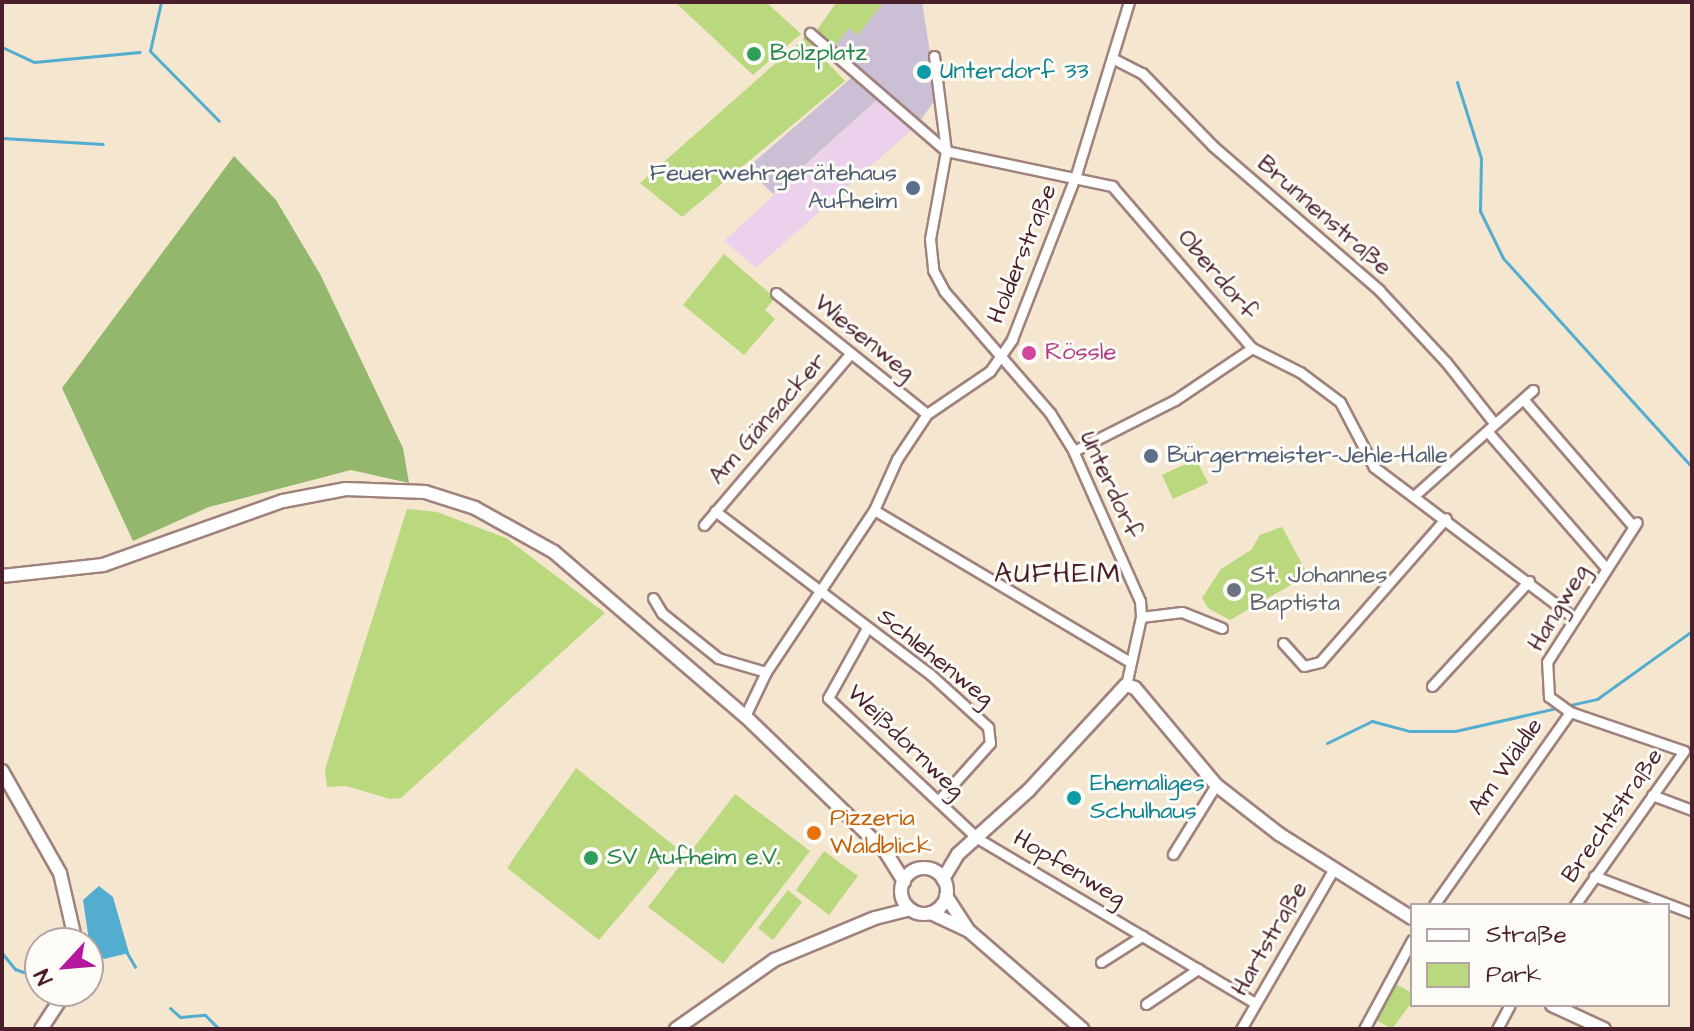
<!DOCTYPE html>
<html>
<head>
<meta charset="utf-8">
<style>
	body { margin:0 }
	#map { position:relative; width:1694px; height:1031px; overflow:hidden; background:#f5e6cf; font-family:"Architects Daughter",sans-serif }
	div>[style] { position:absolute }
	.built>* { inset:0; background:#ebd1eb }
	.industrial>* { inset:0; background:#cbbfd5 }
	.green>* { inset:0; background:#bad87e }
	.forest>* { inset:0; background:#93b86d }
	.water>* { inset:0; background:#52add0 }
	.stream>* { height:3px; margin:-1.5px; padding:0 1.5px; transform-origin:1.5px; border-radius:1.5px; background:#52add0 }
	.roads { filter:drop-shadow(2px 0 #a0827d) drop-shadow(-2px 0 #a0827d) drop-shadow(0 2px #a0827d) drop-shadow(0 -2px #a0827d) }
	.street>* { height:9px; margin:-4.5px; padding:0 4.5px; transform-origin:4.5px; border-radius:4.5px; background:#fff }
	.secondary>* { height:12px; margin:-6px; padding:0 6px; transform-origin:6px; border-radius:6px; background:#fff }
	.secondary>.ring { margin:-6px; padding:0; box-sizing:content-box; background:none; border:12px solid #fff; border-radius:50% }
	.dots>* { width:22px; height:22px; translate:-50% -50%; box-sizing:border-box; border:4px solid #fdfcf7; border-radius:50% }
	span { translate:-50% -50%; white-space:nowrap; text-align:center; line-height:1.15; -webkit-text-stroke:6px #fdfcf7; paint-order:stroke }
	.leisure-label { font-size:24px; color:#27864d }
	.left { translate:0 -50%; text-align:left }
	.culture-label { font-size:24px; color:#0d838f }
	.service-label { font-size:24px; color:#4e5e75 }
	.right { translate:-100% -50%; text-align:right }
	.street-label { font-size:24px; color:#4a1f2b }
	.hotel-label { font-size:24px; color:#b23c85 }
	.worship-label { font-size:24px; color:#5b616d }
	.food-label { font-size:24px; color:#c56008 }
	.quarter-label { font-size:28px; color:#4a1f2b; letter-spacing:2px }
	.frame { position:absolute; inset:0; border:4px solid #4a1f2b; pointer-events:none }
	.legend { position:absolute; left:1410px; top:903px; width:260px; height:104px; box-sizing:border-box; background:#fdfcf7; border:2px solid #b5a4a5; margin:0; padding:10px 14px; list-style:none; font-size:24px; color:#4a1f2b }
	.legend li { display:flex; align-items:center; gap:16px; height:40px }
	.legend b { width:40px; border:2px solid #b5a4a5 }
	.north { position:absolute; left:24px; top:927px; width:80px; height:80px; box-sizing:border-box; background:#fdfcf7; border:2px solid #b5a4a5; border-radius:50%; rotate:244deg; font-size:22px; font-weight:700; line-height:32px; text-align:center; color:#4a1f2b }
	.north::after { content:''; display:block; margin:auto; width:28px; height:36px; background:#b5179e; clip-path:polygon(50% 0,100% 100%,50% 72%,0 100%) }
</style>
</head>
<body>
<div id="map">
	<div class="built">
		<div style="clip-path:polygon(880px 97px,914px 128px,756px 268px,724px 241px)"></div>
	</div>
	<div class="industrial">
		<div style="clip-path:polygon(837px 2px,922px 2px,937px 97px,918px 124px,815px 33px)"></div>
		<div style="clip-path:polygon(856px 74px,880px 97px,773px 194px,747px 168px)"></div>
	</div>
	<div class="green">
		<div style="clip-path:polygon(675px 2px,766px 2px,801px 34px,753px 75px)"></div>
		<div style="clip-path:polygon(837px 2px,884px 2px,858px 35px,849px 28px,833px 49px,815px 33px)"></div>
		<div style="clip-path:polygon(810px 33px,832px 51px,824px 59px,845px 81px,682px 217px,640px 183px)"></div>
		<div style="clip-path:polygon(724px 254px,775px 298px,765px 310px,775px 319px,744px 355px,683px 305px)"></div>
		<div style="clip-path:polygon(1196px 459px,1208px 483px,1173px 499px,1162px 475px)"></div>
		<div style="clip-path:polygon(407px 509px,437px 512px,506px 538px,605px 613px,401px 798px,390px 799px,346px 786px,327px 787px,325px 769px)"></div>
		<div style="clip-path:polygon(1282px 527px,1308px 575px,1230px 620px,1208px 608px,1202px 598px,1221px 569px,1251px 550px,1260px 535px)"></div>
		<div style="clip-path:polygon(576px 768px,677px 848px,599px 940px,507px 868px)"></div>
		<div style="clip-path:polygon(735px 794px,810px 851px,723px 964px,648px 907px)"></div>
		<div style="clip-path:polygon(824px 851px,858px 876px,829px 915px,796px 890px)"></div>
		<div style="clip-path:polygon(788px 890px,802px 902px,773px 940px,758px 928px)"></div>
		<div style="clip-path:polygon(1396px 984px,1412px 993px,1412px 1002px,1392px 1029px,1376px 1020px)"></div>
	</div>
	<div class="forest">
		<div style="clip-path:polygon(234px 156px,276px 200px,320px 274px,403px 448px,409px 483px,351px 470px,209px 507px,133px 541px,62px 388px)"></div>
	</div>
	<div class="water">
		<div style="clip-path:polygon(99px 886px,113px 897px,129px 953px,104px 959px,91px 954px,83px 900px)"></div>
	</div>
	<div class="stream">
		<div style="left:161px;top:2px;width:50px;rotate:102.7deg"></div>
		<div style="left:150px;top:51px;width:98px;rotate:45.4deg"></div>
		<div style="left:2px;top:47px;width:35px;rotate:25deg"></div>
		<div style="left:34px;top:62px;width:106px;rotate:-5.4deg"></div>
		<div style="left:1457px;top:82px;width:80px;rotate:72.5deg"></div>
		<div style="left:1481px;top:158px;width:53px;rotate:91.1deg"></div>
		<div style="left:1480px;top:211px;width:52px;rotate:63.9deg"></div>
		<div style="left:1503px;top:258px;width:282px;rotate:47.9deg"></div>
		<div style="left:2px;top:138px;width:101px;rotate:3.4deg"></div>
		<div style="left:1327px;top:743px;width:50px;rotate:-26.1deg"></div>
		<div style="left:1372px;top:721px;width:39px;rotate:15deg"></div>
		<div style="left:1410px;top:731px;width:45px"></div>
		<div style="left:1455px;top:731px;width:146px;rotate:-12.7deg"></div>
		<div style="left:1597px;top:699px;width:117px;rotate:-35.6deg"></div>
		<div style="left:2px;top:953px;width:21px;rotate:51deg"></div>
		<div style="left:15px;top:969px;width:27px;rotate:20deg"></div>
		<div style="left:127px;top:953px;width:16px;rotate:60deg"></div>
		<div style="left:170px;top:1008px;width:13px;rotate:42deg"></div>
		<div style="left:180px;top:1017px;width:25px;rotate:-5deg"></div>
		<div style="left:205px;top:1015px;width:20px;rotate:45deg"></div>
	</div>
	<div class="roads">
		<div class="street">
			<div style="left:810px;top:33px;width:180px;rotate:40.9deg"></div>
			<div style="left:946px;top:151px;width:170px;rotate:11.9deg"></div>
			<div style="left:1112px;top:186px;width:214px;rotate:49.2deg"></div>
			<div style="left:1252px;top:348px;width:54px;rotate:26.6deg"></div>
			<div style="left:1300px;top:372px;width:50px;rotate:36.9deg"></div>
			<div style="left:1340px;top:402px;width:73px;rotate:62.4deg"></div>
			<div style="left:1374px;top:467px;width:249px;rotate:37deg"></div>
			<div style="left:934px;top:56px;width:96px;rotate:82.8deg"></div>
			<div style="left:946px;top:151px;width:89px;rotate:100.3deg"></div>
			<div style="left:930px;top:239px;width:31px;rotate:84deg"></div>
			<div style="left:933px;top:270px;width:24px;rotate:62deg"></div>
			<div style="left:944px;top:291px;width:162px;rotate:49deg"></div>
			<div style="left:1050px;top:413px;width:39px;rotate:58deg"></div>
			<div style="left:1071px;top:446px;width:170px;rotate:66deg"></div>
			<div style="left:1140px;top:601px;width:16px;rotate:86deg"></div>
			<div style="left:1141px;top:617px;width:70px;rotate:102.4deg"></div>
			<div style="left:1112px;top:58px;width:34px;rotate:27deg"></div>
			<div style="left:1142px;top:73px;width:102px;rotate:45.8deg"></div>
			<div style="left:1213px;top:146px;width:220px;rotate:40.9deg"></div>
			<div style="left:1379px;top:290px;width:98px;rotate:47.1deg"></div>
			<div style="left:1446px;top:362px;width:78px;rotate:51.8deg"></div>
			<div style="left:776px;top:293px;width:193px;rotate:38.7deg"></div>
			<div style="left:1523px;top:399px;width:169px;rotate:49.1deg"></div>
			<div style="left:1487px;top:431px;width:181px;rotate:49deg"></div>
			<div style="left:1074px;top:451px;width:113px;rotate:-26.8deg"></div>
			<div style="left:1175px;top:400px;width:93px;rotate:-34deg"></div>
			<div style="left:1415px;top:495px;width:158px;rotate:-41.7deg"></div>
			<div style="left:874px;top:510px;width:294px;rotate:30.7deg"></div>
			<div style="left:715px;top:511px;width:270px;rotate:37.2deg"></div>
			<div style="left:930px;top:674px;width:79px;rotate:42.4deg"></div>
			<div style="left:988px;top:727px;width:16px;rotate:83deg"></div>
			<div style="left:990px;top:743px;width:78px;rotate:131.9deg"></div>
			<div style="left:704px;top:525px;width:226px;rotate:-49.5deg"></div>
			<div style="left:653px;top:598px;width:17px;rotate:59deg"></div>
			<div style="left:662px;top:613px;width:72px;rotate:38.8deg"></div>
			<div style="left:718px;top:658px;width:50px;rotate:16.3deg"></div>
			<div style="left:1141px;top:617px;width:41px;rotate:-7deg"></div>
			<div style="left:1182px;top:612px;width:43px;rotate:21.8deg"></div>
			<div style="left:867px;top:628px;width:80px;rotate:119.1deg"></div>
			<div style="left:828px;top:698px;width:204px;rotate:43.2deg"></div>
			<div style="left:977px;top:838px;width:323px;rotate:30.7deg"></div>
			<div style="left:1283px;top:643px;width:31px;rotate:48deg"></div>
			<div style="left:1304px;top:666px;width:16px;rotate:-14deg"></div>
			<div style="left:1320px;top:662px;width:191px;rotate:-48.8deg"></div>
			<div style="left:1432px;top:686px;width:143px;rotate:-47.3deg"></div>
			<div style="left:1570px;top:712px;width:26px;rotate:-144deg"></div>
			<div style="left:1549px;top:697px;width:35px;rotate:-93deg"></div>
			<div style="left:1547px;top:662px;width:166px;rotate:-57.3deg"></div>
			<div style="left:745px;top:716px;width:49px;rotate:-64.5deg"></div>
			<div style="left:766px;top:672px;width:195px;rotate:-56.3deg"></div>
			<div style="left:874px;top:510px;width:56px;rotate:-65.7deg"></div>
			<div style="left:897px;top:459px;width:54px;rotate:-56.3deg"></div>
			<div style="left:927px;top:414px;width:76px;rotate:-34.3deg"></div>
			<div style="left:990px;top:371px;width:39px;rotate:-55deg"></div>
			<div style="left:1012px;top:339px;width:176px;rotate:-68.7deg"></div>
			<div style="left:1076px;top:175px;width:181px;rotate:-73deg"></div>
			<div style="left:1652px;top:795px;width:43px;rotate:20.6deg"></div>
			<div style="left:1173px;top:854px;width:81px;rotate:-58.1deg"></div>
			<div style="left:1594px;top:876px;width:105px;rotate:20.7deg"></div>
			<div style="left:1434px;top:905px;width:236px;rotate:-54.8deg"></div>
			<div style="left:1570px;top:712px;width:120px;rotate:18.9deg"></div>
			<div style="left:1684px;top:751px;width:189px;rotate:125.3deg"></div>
			<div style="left:1101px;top:962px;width:49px;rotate:-32.4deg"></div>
			<div style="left:1146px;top:1004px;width:63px;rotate:-33.9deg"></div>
			<div style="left:1241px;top:1029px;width:184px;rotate:-59.9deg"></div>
			<div style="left:1364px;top:1029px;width:101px;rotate:-61.7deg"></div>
			<div style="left:1497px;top:1029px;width:27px;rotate:-62deg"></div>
		</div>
		<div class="secondary">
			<div style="left:2px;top:576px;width:102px;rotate:-6.2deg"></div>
			<div style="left:103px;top:565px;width:191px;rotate:-19.6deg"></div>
			<div style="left:283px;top:501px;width:64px;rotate:-10.8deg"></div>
			<div style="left:346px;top:489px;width:79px;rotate:2.2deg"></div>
			<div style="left:425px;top:492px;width:52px;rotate:17.7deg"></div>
			<div style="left:475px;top:508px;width:90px;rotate:29.1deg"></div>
			<div style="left:554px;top:552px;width:252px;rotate:40.7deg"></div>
			<div style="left:745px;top:716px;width:194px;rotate:44deg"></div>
			<div style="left:885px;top:851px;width:36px;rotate:58deg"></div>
			<div style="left:2px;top:771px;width:117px;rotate:60.4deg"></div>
			<div style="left:60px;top:873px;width:72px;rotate:77.1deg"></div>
			<div class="ring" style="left:901px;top:868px;width:34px;height:34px"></div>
			<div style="left:943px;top:879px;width:29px;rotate:-59deg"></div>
			<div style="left:958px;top:854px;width:96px;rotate:-42deg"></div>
			<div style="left:1029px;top:790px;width:143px;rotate:-47.3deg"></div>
			<div style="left:1126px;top:685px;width:9px;rotate:18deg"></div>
			<div style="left:1135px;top:688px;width:126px;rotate:50.1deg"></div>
			<div style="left:1216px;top:785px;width:80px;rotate:37.9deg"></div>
			<div style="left:1279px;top:834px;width:157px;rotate:32.3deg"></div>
			<div style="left:946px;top:896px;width:38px;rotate:57deg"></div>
			<div style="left:931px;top:913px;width:42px;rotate:25.3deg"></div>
			<div style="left:969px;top:931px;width:150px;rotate:40.9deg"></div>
			<div style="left:1552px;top:1005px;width:57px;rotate:24.8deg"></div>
			<div style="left:41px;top:1029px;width:45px;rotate:-56.7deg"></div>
			<div style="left:676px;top:1029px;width:120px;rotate:-35.1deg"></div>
			<div style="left:774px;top:960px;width:109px;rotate:-22.6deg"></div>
			<div style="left:875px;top:918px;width:36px;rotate:-14deg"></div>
		</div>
	</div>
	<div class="dots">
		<div style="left:754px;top:54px;background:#2e9e5b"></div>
		<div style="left:924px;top:72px;background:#0f9aa8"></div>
		<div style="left:913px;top:188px;background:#5c6f8a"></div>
		<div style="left:1029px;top:353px;background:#d1479c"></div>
		<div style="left:1151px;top:456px;background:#5c6f8a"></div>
		<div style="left:1234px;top:590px;background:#6b7280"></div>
		<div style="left:1074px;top:798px;background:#0f9aa8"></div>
		<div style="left:814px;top:833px;background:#e8710a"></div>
		<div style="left:591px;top:858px;background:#2e9e5b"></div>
	</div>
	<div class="leisure-label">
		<span class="left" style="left:770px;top:54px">Bolzplatz</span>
		<span class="left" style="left:607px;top:858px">SV Aufheim e.V.</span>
	</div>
	<div class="culture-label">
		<span class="left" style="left:940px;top:72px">Unterdorf 33</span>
		<span class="left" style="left:1090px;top:798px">Ehemaliges<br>Schulhaus</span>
	</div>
	<div class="service-label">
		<span class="right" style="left:897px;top:188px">Feuerwehrgerätehaus<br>Aufheim</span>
		<span class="left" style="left:1167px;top:456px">Bürgermeister-Jehle-Halle</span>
	</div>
	<div class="street-label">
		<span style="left:1324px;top:216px;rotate:41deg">Brunnenstraße</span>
		<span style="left:1023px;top:254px;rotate:-68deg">Holderstraße</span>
		<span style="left:1217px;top:275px;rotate:50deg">Oberdorf</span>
		<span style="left:864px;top:338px;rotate:39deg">Wiesenweg</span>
		<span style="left:768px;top:419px;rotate:-49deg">Am Gänsacker</span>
		<span style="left:1110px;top:485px;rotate:65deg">Unterdorf</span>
		<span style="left:1559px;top:608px;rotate:-59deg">Hangweg</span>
		<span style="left:935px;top:658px;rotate:39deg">Schlehenweg</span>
		<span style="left:905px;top:742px;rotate:44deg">Weißdornweg</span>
		<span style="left:1506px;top:767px;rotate:-55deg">Am Wäldle</span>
		<span style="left:1613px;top:816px;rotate:-55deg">Brechtstraße</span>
		<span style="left:1069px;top:869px;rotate:31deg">Hopfenweg</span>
		<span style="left:1270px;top:939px;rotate:-60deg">Hartstraße</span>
	</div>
	<div class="hotel-label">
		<span class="left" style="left:1045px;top:353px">Rössle</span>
	</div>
	<div class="worship-label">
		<span class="left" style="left:1250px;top:590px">St. Johannes<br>Baptista</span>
	</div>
	<div class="food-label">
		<span class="left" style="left:830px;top:833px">Pizzeria<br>Waldblick</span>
	</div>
	<div class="quarter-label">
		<span style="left:1058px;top:574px">AUFHEIM</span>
	</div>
	<div class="frame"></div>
	<ul class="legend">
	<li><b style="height:10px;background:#fff"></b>Straße</li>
	<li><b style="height:22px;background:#bad87e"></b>Park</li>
	</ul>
	<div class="north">N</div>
</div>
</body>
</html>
